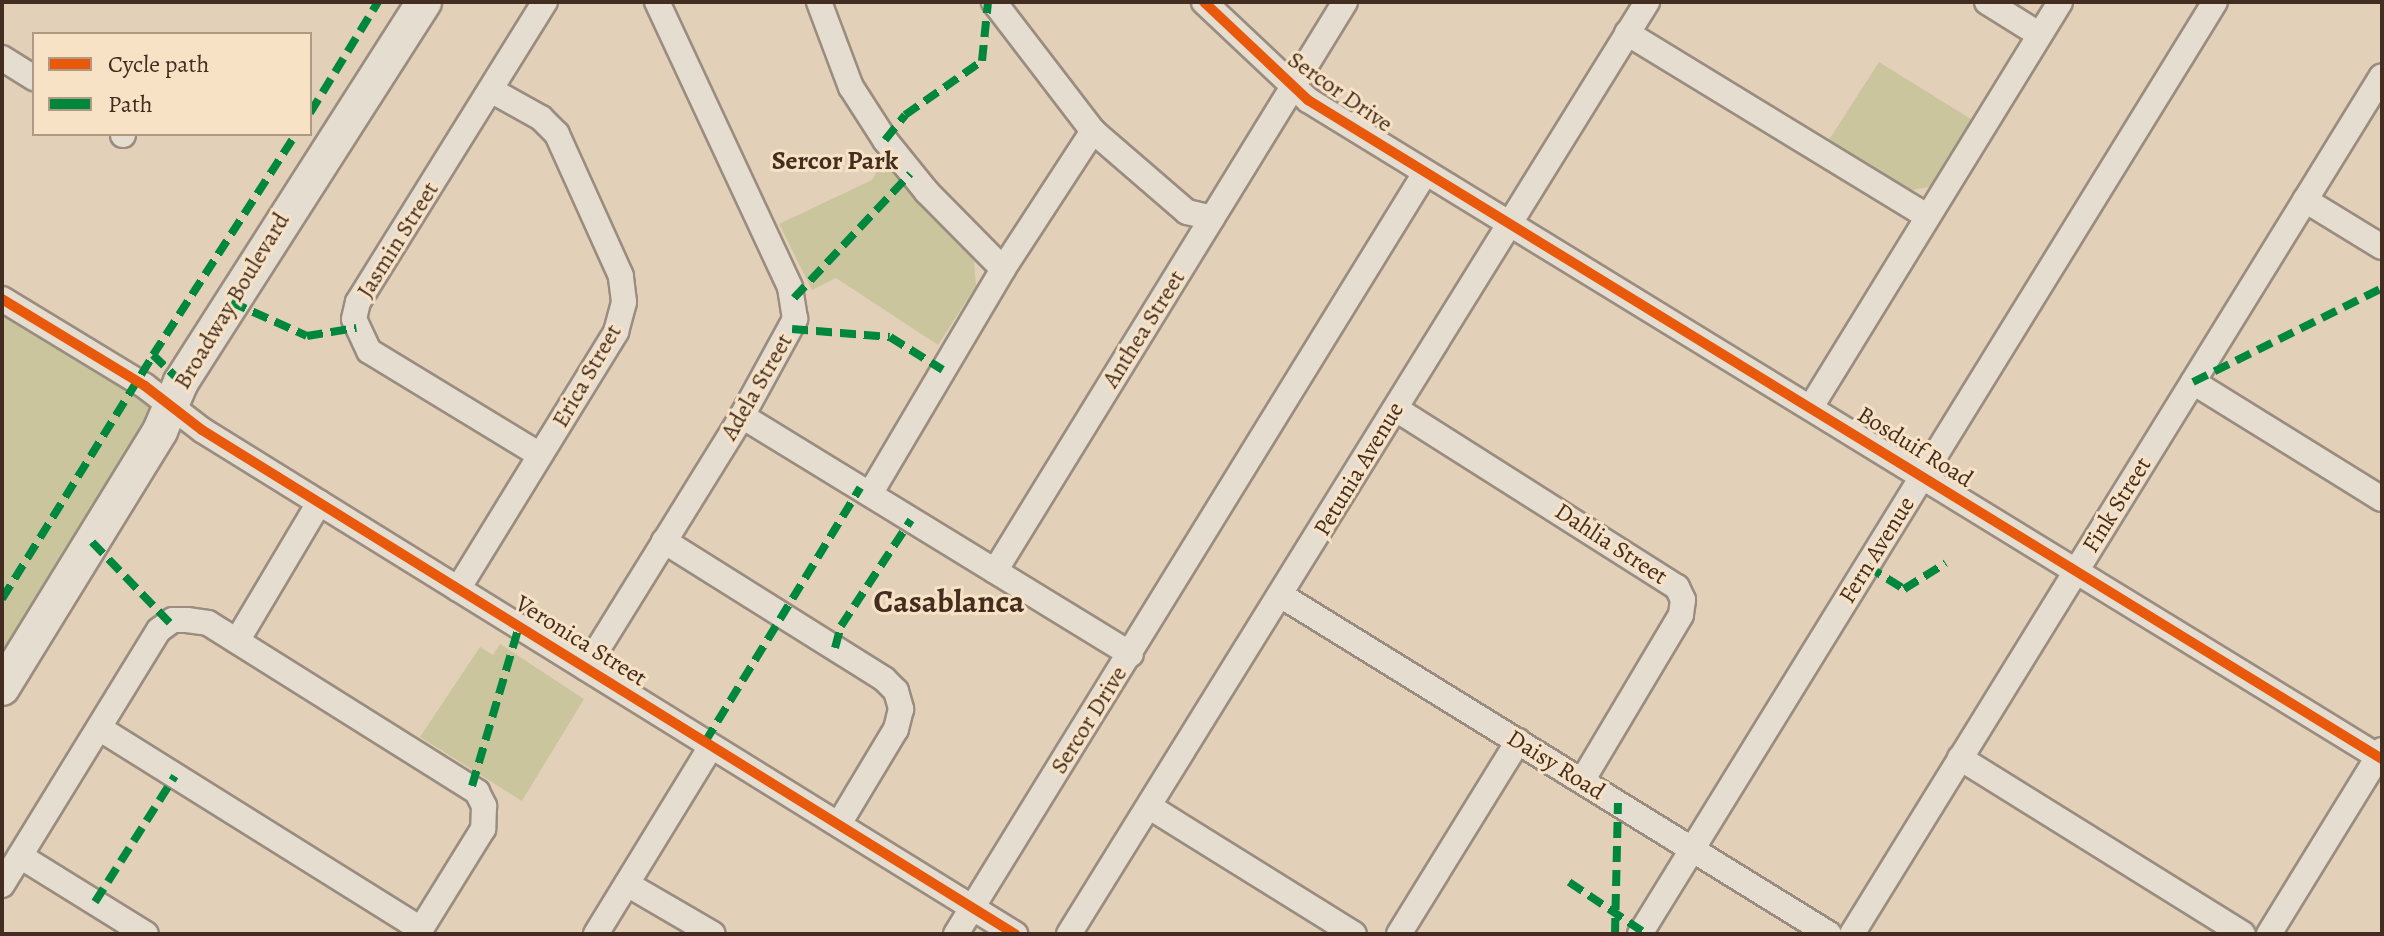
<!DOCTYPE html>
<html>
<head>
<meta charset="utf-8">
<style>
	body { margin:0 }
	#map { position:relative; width:2384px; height:936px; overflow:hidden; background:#e2d0b8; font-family:Alegreya,serif }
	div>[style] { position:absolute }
	.green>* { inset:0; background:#cbc59e }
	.roads { filter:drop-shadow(2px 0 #9a8d7f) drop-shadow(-2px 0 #9a8d7f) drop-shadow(0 2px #9a8d7f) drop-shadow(0 -2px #9a8d7f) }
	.street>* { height:24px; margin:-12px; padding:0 12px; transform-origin:12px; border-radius:12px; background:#e6ddd1 }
	.secondary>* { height:34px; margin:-17px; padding:0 17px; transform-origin:17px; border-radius:17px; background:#e6ddd1 }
	.quiet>* { height:8px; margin-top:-4px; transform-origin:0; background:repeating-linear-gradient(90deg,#00873e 0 16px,transparent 0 24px) }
	.cycleway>* { height:10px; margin:-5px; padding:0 5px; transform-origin:5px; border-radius:5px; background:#e8590c }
	span { translate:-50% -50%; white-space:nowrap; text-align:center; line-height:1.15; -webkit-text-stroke:6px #f7e2c5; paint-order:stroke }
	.street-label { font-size:24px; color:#422d20 }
	.neighbourhood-label { font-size:26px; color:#422d20; font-weight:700 }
	.district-label { font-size:32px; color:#422d20; font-weight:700 }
	.frame { position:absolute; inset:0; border:4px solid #422d20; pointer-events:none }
	.legend { position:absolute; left:32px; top:32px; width:280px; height:104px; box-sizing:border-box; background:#f7e2c5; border:2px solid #af9a83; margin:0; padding:10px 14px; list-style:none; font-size:24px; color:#422d20 }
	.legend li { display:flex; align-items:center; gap:16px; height:40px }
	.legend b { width:40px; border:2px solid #af9a83 }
</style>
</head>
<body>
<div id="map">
	<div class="green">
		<div style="clip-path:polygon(1879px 62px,1974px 121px,1934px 186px,1907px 191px,1827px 143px)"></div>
		<div style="clip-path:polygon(883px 160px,974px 261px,976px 286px,938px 345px,836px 278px,812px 290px,779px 224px,872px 180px)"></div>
		<div style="clip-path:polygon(2px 302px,170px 405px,2px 686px)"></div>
		<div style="clip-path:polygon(500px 644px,584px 699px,522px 801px,420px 737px,480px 647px,493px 655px)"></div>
	</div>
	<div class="roads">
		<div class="street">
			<div style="left:819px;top:2px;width:91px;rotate:69.4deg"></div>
			<div style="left:851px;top:87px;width:63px;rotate:57.3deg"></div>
			<div style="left:885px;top:140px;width:67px;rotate:51.1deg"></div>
			<div style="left:927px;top:192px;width:108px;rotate:45.4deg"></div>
			<div style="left:994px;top:2px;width:163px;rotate:52.5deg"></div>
			<div style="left:1093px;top:131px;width:124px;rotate:40.8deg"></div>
			<div style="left:1187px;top:212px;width:26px;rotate:13deg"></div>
			<div style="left:1204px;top:2px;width:143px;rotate:43.3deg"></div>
			<div style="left:1308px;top:100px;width:1260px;rotate:31.53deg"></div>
			<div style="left:1987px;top:2px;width:62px;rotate:31.9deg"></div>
			<div style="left:1627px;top:33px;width:351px;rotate:31.4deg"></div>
			<div style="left:2px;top:58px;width:38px;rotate:32deg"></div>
			<div style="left:123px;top:134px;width:1px;rotate:90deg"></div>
			<div style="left:2305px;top:200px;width:90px;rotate:31.4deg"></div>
			<div style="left:2px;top:299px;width:167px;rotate:31.3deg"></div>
			<div style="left:145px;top:386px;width:72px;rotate:37.7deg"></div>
			<div style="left:202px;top:430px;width:957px;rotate:31.8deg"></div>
			<div style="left:2193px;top:382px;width:222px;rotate:31.8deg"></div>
			<div style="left:1811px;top:407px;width:475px;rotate:-58.4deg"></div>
			<div style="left:1396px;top:409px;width:333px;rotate:32.4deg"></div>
			<div style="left:1677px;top:587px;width:14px;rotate:65deg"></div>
			<div style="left:1683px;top:600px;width:15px;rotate:98deg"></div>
			<div style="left:1681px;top:615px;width:193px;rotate:120.8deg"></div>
			<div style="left:742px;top:416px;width:456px;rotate:31.5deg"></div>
			<div style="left:540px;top:455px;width:200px;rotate:-148.7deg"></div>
			<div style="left:369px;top:351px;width:35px;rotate:-115deg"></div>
			<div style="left:354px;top:319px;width:17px;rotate:-77deg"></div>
			<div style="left:358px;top:302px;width:354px;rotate:-58.1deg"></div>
			<div style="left:870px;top:494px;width:261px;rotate:-59.4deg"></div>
			<div style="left:1003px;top:269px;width:165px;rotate:-56.9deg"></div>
			<div style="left:664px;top:541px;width:260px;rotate:32.1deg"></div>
			<div style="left:884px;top:679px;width:17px;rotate:45deg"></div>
			<div style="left:896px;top:691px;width:19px;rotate:74deg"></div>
			<div style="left:901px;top:709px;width:21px;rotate:104deg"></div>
			<div style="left:896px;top:729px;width:111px;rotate:121deg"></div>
			<div style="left:995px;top:571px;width:668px;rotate:-58.4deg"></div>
			<div style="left:458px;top:589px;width:302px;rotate:-58.4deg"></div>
			<div style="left:616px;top:332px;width:31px;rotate:-75deg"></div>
			<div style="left:624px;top:302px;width:26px;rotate:-97deg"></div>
			<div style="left:621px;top:276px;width:156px;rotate:-114.3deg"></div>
			<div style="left:557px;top:134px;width:23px;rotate:-135deg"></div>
			<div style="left:541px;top:118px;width:57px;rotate:-150.8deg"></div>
			<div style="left:1282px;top:596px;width:643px;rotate:31.71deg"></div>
			<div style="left:237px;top:641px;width:161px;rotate:-59.3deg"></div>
			<div style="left:586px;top:668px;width:296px;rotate:-58.2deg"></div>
			<div style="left:742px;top:416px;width:111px;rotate:-61.3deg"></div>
			<div style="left:795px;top:319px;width:32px;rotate:-99deg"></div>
			<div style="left:790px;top:287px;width:315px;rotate:-115deg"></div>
			<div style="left:99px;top:728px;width:380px;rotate:32deg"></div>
			<div style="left:1960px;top:758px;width:333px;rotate:31.9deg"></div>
			<div style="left:1150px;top:807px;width:240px;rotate:31.9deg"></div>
			<div style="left:20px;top:856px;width:148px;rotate:31.8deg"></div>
			<div style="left:627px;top:884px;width:99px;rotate:30.2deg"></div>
			<div style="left:2px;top:885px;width:299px;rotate:-58.4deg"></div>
			<div style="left:159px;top:630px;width:17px;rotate:-36deg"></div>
			<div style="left:173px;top:620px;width:14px"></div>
			<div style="left:187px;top:620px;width:21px;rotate:8deg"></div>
			<div style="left:208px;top:623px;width:318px;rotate:32.1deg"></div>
			<div style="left:477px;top:792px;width:16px;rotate:63deg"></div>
			<div style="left:484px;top:806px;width:23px;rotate:92deg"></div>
			<div style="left:483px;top:829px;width:123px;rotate:121.8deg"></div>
			<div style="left:596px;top:934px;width:220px;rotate:-58.5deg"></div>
			<div style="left:956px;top:934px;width:894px;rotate:-58.35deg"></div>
			<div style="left:1069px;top:934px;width:1097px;rotate:-58.19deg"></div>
			<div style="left:1399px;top:934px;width:227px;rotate:-58.3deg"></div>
			<div style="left:1640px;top:934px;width:1095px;rotate:-58.33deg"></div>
			<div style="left:1852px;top:934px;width:1008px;rotate:-58.3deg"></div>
			<div style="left:2269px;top:934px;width:216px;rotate:-58.4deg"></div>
		</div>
		<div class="secondary">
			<div style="left:2px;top:688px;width:302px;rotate:-58.4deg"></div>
			<div style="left:160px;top:431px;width:53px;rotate:-66.8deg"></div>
			<div style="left:181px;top:382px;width:451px;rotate:-57.4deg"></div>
		</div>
	</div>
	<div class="quiet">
		<div style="left:310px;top:113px;width:130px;rotate:-58.5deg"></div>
		<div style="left:885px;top:140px;width:32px;rotate:-51deg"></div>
		<div style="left:905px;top:115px;width:94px;rotate:-35deg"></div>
		<div style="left:982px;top:61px;width:59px;rotate:-84.2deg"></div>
		<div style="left:794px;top:298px;width:170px;rotate:-46.9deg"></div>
		<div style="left:231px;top:302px;width:83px;rotate:24.1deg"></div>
		<div style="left:307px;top:336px;width:50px;rotate:-9.3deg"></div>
		<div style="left:792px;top:329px;width:98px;rotate:4.7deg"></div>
		<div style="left:890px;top:337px;width:62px;rotate:31.9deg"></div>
		<div style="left:181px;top:382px;width:39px;rotate:-136deg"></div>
		<div style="left:153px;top:355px;width:263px;rotate:-57.1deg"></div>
		<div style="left:2193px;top:382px;width:211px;rotate:-26.4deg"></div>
		<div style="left:92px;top:542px;width:112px;rotate:46.1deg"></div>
		<div style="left:1867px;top:566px;width:44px;rotate:31.9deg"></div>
		<div style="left:1904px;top:589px;width:49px;rotate:-31.8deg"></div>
		<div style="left:2px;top:599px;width:287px;rotate:-58.2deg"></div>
		<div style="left:835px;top:648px;width:23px;rotate:-75deg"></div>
		<div style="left:841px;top:626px;width:127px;rotate:-56.6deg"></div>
		<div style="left:705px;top:742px;width:298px;rotate:-58.6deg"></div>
		<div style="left:472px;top:786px;width:167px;rotate:-73.6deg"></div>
		<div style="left:1569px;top:882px;width:88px;rotate:33.9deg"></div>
		<div style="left:95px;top:902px;width:149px;rotate:-57.6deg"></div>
		<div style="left:1615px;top:934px;width:131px;rotate:-88.7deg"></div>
	</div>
	<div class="cycleway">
		<div style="left:1204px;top:2px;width:143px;rotate:43.3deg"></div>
		<div style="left:1308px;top:100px;width:1260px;rotate:31.53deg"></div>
		<div style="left:2px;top:299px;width:167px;rotate:31.3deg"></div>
		<div style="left:145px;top:386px;width:72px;rotate:37.7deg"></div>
		<div style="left:202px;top:430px;width:957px;rotate:31.8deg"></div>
	</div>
	<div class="street-label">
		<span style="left:1340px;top:92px;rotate:35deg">Sercor Drive</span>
		<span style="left:398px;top:240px;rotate:-58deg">Jasmin Street</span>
		<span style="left:232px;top:301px;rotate:-59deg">Broadway Boulevard</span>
		<span style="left:1144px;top:329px;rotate:-58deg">Anthea Street</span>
		<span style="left:587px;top:376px;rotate:-60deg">Erica Street</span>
		<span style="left:757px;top:387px;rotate:-60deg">Adela Street</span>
		<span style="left:1915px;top:447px;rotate:32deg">Bosduif Road</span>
		<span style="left:1359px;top:469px;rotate:-59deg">Petunia Avenue</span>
		<span style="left:2117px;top:505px;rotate:-58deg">Fink Street</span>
		<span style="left:1611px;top:544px;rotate:33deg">Dahlia Street</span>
		<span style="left:1877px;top:550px;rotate:-58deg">Fern Avenue</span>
		<span style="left:581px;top:641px;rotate:32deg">Veronica Street</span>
		<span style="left:1089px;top:720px;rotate:-58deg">Sercor Drive</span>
		<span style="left:1556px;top:765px;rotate:32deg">Daisy Road</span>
	</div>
	<div class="neighbourhood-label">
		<span style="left:835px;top:161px">Sercor Park</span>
	</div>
	<div class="district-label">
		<span style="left:949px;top:601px">Casablanca</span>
	</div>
	<div class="frame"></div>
	<ul class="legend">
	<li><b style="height:10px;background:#e8590c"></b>Cycle path</li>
	<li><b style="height:10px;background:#00873e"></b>Path</li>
	</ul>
</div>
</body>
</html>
